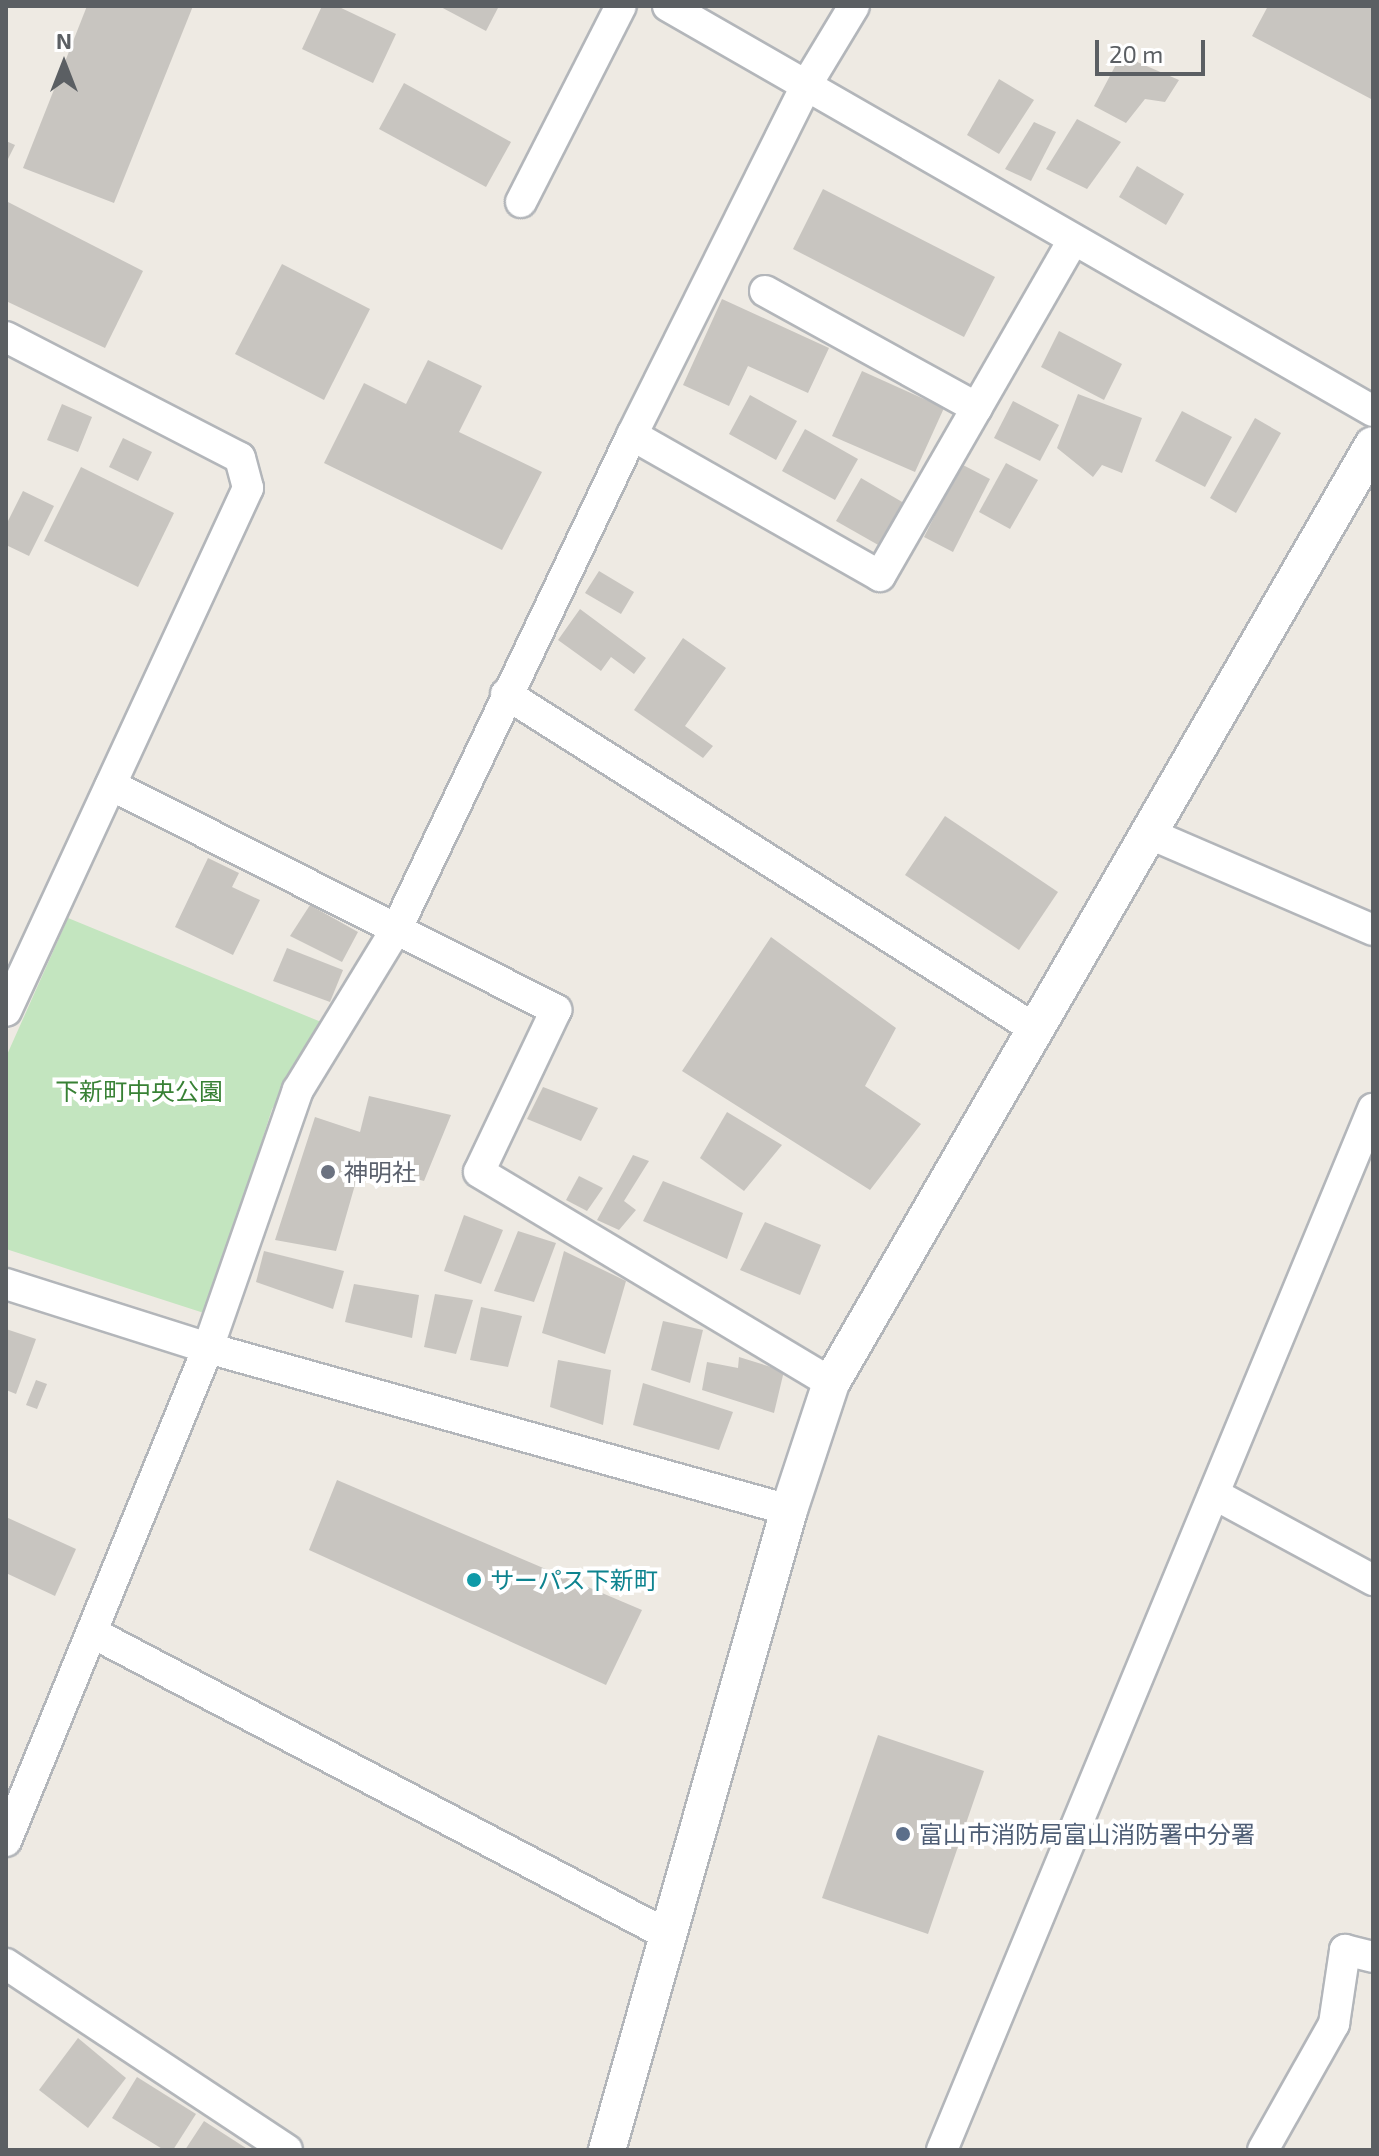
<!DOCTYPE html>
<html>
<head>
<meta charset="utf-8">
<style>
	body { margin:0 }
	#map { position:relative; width:1379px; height:2156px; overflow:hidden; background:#eeeae3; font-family:"Exo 2","Noto Sans JP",sans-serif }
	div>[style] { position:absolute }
	.green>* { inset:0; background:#c3e5bf }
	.building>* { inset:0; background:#c8c5c0 }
	.roads { filter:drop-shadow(2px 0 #b3b6ba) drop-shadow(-2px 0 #b3b6ba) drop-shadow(0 2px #b3b6ba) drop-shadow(0 -2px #b3b6ba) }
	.minor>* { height:30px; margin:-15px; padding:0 15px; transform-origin:15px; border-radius:15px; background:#fff }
	.tertiary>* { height:36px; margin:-18px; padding:0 18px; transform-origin:18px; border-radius:18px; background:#fff }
	.dots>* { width:22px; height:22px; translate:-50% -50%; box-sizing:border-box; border:4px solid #fff; border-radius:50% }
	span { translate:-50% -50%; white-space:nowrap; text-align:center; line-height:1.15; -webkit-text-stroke:8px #fff; paint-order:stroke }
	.park-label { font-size:24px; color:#388135 }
	.worship-label { font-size:24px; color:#5b616d }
	.left { translate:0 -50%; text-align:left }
	.culture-label { font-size:24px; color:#0d838f }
	.service-label { font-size:24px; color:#4e5e75 }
	.frame { position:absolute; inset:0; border:8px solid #5b5f63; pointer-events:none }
	.north { position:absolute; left:24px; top:24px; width:80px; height:80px; -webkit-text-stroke:6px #fff; paint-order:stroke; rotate:0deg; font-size:22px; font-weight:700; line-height:32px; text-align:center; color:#5b5f63 }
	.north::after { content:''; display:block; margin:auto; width:28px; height:36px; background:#5b5f63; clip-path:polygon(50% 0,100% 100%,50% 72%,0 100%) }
	.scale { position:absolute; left:1095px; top:40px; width:110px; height:36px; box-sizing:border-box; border:4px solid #5b5f63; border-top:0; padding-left:10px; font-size:24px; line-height:28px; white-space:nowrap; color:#5b5f63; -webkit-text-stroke:6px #fff; paint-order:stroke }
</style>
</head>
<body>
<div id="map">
	<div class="green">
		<div style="clip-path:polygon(68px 918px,326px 1024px,272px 1109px,207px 1314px,6px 1249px,6px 1057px)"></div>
	</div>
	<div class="building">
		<div style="clip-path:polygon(87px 6px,193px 6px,114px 203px,23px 168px)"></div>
		<div style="clip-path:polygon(322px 6px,337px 6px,396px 34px,373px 83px,302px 49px)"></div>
		<div style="clip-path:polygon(439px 6px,499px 6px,486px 31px)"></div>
		<div style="clip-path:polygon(1268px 6px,1373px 6px,1373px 100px,1252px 36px)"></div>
		<div style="clip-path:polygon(1121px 55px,1179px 80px,1165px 102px,1145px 99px,1126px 123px,1094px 106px)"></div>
		<div style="clip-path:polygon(999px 79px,1034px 100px,999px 154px,967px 135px)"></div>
		<div style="clip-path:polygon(404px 83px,511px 142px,486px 187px,379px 129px)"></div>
		<div style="clip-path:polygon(1077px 119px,1121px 142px,1087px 189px,1046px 169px)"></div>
		<div style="clip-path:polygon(1034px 122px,1056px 132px,1031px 181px,1005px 169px)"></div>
		<div style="clip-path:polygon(6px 141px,15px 145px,6px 163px)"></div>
		<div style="clip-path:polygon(1137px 166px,1184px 194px,1166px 225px,1119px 197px)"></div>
		<div style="clip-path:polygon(823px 189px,995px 277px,964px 337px,793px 249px)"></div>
		<div style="clip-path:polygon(6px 201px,143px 271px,105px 348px,6px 301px)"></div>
		<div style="clip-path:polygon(282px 264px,370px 309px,324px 400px,235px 354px)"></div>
		<div style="clip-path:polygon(722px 299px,829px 348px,808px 393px,748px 366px,729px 406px,683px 385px)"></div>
		<div style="clip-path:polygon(1059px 331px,1122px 364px,1104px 400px,1041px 367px)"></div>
		<div style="clip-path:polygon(428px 360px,482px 386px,459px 432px,542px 472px,502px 550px,324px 463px,364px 383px,406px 404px)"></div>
		<div style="clip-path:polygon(862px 371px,944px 408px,915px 472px,832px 436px)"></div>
		<div style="clip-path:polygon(1078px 394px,1142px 418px,1122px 473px,1102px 465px,1093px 477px,1057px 448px)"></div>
		<div style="clip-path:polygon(750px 395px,797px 421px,776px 460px,729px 434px)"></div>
		<div style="clip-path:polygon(1013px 401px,1059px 425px,1040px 461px,994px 438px)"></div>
		<div style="clip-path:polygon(62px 404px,92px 417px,78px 452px,47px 440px)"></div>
		<div style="clip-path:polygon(1182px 411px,1232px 437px,1205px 487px,1155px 461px)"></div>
		<div style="clip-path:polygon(1255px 418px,1281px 433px,1236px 513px,1210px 498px)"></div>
		<div style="clip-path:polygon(805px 429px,858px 459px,835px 500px,782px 471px)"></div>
		<div style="clip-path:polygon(123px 438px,152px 452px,138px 481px,109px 467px)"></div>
		<div style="clip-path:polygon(1006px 463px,1038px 480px,1010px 529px,979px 512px)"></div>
		<div style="clip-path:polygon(961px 464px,990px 479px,953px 552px,924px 537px)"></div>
		<div style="clip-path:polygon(81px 467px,174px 513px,138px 587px,44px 541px)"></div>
		<div style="clip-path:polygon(861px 478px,904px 503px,880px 546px,836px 521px)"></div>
		<div style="clip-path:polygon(23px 491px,54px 506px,29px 556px,6px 545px,6px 525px)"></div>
		<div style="clip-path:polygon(599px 571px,634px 592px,621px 614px,585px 593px)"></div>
		<div style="clip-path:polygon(580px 609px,646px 658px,634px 674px,611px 657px,601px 671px,558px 640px)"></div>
		<div style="clip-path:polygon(683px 638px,726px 668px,685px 726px,713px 746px,703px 758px,634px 710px)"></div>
		<div style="clip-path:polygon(945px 816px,1058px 892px,1019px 950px,905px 875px)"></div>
		<div style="clip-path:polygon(208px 858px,239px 873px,232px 887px,260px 900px,233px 955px,175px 927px)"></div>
		<div style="clip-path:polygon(310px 905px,358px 932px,342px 962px,290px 936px)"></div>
		<div style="clip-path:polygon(771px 937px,896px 1028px,865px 1086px,921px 1124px,870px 1190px,682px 1071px)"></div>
		<div style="clip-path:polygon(287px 948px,343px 970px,330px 1002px,273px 981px)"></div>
		<div style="clip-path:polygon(543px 1087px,598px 1108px,581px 1141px,527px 1119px)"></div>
		<div style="clip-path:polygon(369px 1096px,451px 1115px,424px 1181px,361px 1164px,336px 1251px,275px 1240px,315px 1117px,360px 1132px)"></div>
		<div style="clip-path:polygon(727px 1112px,782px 1145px,744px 1191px,700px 1158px)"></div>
		<div style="clip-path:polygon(633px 1155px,649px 1161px,624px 1201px,636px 1210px,619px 1230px,597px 1220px)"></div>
		<div style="clip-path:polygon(579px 1176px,603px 1188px,587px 1211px,566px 1200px)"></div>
		<div style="clip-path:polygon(663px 1181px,743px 1213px,727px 1259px,643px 1221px)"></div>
		<div style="clip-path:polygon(464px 1215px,503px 1230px,481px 1284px,444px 1271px)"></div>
		<div style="clip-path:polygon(765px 1222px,821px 1245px,800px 1295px,740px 1270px)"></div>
		<div style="clip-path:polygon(518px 1231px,556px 1243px,534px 1302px,494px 1291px)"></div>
		<div style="clip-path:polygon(264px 1251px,344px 1271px,333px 1309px,256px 1282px)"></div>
		<div style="clip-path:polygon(564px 1251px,626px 1281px,605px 1354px,542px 1333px)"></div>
		<div style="clip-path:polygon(354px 1284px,419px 1295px,412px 1338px,345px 1322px)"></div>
		<div style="clip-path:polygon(435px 1294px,473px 1300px,456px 1354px,424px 1347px)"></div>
		<div style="clip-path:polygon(481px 1307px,522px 1316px,508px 1367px,470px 1360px)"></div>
		<div style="clip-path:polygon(663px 1321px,703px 1330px,690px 1383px,651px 1370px)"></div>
		<div style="clip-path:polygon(6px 1329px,36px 1339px,16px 1394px,6px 1390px)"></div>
		<div style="clip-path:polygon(739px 1357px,784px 1371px,774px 1413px,702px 1390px,707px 1362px,738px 1368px)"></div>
		<div style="clip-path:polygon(558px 1360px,611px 1370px,603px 1425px,550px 1407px)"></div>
		<div style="clip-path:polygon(36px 1380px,47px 1384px,37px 1409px,26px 1405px)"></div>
		<div style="clip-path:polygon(643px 1383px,733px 1412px,719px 1450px,633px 1425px)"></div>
		<div style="clip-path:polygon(337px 1480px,642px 1610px,606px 1685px,309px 1550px)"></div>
		<div style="clip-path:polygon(6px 1517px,76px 1549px,55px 1596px,6px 1573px)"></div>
		<div style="clip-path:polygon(878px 1735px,984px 1771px,928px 1934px,822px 1898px)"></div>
		<div style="clip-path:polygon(78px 2038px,126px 2078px,88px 2128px,39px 2090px)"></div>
		<div style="clip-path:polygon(137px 2077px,196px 2114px,173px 2150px,164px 2150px,112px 2118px)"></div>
		<div style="clip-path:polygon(204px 2121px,249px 2150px,185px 2150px)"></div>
	</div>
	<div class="roads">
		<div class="minor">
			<div style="left:668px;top:6px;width:813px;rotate:29.88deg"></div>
			<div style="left:521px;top:202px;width:220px;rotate:-63deg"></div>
			<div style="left:765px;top:291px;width:242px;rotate:28.9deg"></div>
			<div style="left:6px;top:337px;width:263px;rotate:27.3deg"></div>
			<div style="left:240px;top:458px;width:31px;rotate:75deg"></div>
			<div style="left:248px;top:488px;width:576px;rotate:114.83deg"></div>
			<div style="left:632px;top:435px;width:285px;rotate:29.6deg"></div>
			<div style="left:880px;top:576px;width:387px;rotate:-60.1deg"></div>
			<div style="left:506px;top:694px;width:626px;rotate:32.34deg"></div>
			<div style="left:111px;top:785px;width:499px;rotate:26.8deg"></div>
			<div style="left:556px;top:1010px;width:179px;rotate:115.4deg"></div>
			<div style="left:479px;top:1172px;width:410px;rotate:30.9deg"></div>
			<div style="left:1150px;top:834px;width:243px;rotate:23.3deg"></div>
			<div style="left:6px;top:1284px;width:212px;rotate:17.6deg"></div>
			<div style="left:208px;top:1348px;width:603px;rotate:15.58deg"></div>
			<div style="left:1214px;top:1494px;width:181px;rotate:28.4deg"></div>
			<div style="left:93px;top:1633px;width:652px;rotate:27.71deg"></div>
			<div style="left:6px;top:1841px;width:533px;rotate:-67.72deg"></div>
			<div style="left:208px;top:1348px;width:273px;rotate:-70.8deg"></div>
			<div style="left:298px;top:1090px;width:190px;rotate:-58.6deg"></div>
			<div style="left:397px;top:928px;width:546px;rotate:-64.51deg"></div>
			<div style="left:632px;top:435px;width:392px;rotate:-63.5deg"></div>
			<div style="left:807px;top:84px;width:91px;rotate:-58.9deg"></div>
			<div style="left:6px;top:1964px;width:337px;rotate:33.5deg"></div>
			<div style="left:942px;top:2150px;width:1127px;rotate:-67.51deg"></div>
			<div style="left:1263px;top:2150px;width:145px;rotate:-60.6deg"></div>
			<div style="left:1334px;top:2024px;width:75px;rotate:-81.5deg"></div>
			<div style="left:1345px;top:1950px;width:29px;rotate:14deg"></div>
		</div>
		<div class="tertiary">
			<div style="left:607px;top:2150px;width:665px;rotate:-74.13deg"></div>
			<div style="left:789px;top:1510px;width:134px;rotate:-71.7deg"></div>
			<div style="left:831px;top:1383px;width:1083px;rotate:-59.98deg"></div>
		</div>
	</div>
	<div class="dots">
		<div style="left:328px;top:1172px;background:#6b7280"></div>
		<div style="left:474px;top:1580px;background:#0f9aa8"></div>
		<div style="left:903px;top:1834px;background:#5c6f8a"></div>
	</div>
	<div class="park-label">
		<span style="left:139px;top:1091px">下新町中央公園</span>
	</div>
	<div class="worship-label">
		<span class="left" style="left:344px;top:1172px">神明社</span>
	</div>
	<div class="culture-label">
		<span class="left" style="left:490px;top:1580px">サーパス下新町</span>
	</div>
	<div class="service-label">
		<span class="left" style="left:919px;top:1834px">富山市消防局富山消防署中分署</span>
	</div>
	<div class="frame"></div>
	<div class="north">N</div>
	<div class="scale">20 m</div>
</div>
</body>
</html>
